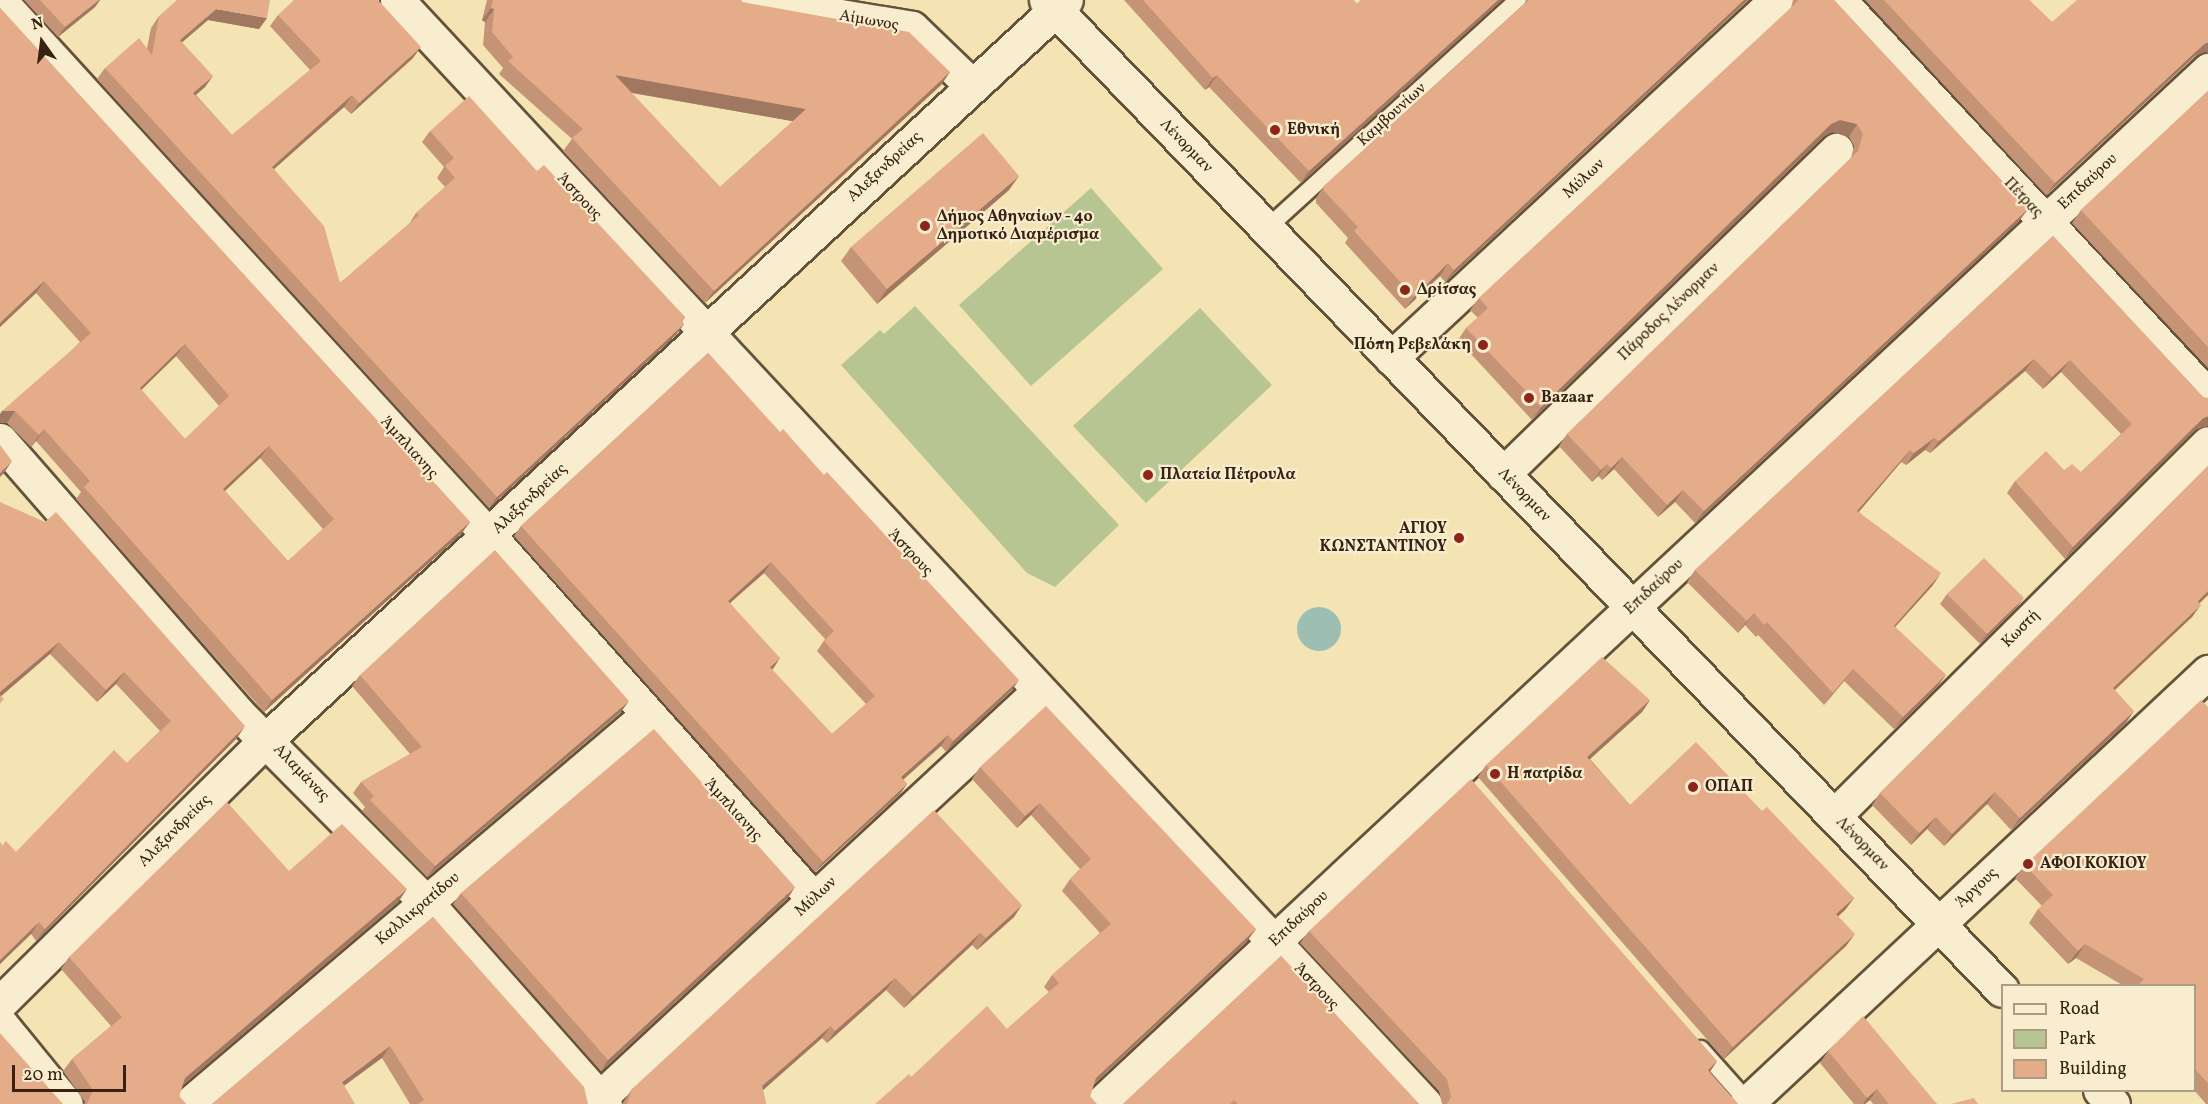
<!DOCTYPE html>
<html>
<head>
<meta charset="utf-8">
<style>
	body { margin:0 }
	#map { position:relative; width:2208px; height:1104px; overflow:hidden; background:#f4e4b4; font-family:Vollkorn,serif }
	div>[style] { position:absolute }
	.green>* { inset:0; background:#b6c591 }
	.water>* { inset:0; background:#9dbeb3 }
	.round { border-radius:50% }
	.roads { filter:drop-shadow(2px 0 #66523b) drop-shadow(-2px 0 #66523b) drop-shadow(0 2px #66523b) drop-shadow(0 -2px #66523b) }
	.service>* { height:16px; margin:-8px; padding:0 8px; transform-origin:8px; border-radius:8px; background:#f8edce }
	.minor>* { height:33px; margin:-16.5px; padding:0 16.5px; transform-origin:16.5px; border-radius:16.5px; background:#f8edce }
	.tertiary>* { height:33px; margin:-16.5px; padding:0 16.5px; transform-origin:16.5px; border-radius:16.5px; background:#f8edce }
	.secondary>* { height:33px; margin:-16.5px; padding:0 16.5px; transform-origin:16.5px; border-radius:16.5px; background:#f8edce }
	.wall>* { inset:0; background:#c59477 }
	.shaded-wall>* { inset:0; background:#a07861 }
	.building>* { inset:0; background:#e5ac8a }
	.dots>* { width:16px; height:16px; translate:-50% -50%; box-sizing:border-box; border:3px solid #f8edce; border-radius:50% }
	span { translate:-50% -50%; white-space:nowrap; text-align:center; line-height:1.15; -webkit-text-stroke:4.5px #f8edce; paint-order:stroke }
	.street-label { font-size:16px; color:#372213 }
	.poi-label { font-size:16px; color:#372213; font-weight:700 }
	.left { translate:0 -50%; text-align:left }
	.right { translate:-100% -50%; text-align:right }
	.legend { position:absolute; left:2001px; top:984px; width:195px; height:108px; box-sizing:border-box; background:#f8edce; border:2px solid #ab9c83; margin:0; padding:8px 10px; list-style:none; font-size:18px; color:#372213 }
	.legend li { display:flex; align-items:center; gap:12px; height:30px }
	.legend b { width:30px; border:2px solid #ab9c83 }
	.north { position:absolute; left:12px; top:12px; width:60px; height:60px; -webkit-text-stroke:4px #f8edce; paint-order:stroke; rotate:346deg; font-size:16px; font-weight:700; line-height:24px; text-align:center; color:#372213 }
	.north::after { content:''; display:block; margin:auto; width:21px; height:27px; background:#372213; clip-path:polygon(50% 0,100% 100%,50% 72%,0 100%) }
	.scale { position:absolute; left:12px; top:1065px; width:114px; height:27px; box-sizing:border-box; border:3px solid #372213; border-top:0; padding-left:8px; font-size:18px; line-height:21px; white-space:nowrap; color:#372213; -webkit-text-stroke:4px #f8edce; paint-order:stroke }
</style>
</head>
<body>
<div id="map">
	<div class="green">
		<div style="clip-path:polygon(1091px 188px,1163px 269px,1031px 386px,959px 305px)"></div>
		<div style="clip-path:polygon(915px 306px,1119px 525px,1055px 587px,1027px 573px,841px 365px,880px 330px,884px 334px)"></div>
		<div style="clip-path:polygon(1200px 308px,1272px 385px,1146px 503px,1073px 426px)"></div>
	</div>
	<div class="water">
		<div class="round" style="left:1297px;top:607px;width:44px;height:44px"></div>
	</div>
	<div class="roads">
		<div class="service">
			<div style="left:1266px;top:229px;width:341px;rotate:-42.3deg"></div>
			<div style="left:1701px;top:1049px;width:71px;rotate:48.4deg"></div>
		</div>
		<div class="minor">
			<div style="left:397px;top:0;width:1509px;rotate:47.04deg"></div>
			<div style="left:745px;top:0;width:169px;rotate:9.5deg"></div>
			<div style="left:912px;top:28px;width:82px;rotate:44deg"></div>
			<div style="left:0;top:1px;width:726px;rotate:47.57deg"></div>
			<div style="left:490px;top:537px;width:486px;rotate:48.2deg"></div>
			<div style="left:1391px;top:358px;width:526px;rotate:-42.92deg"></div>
			<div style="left:0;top:440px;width:361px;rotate:48.9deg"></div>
			<div style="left:237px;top:712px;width:268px;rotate:45.2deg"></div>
			<div style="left:426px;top:902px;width:270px;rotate:48.5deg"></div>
			<div style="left:1503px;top:474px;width:465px;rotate:-44.2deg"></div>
			<div style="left:1834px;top:816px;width:528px;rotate:-44.92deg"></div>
			<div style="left:0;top:1023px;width:104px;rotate:50.8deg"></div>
			<div style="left:189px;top:1104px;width:602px;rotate:-40.35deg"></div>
			<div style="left:593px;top:1104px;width:608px;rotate:-42.8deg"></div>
			<div style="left:1100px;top:1104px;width:1516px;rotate:-43.02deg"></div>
		</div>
		<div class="tertiary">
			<div style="left:0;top:1003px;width:375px;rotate:-44.7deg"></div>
			<div style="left:267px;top:739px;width:1088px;rotate:-42.77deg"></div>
			<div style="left:1746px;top:1104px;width:633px;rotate:-43.08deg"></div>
		</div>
		<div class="secondary">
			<div style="left:1046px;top:0;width:1376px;rotate:46deg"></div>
			<div style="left:1839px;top:0;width:541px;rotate:47.02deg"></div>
			<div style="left:2100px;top:1090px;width:19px;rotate:47deg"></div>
		</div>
	</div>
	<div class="wall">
		<div style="clip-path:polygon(24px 0,100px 0,95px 7px,58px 37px)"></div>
		<div style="clip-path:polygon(evenodd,487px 0,741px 0,742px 2px,950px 72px,941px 85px,705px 303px,563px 151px,572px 139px,499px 74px,503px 68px,483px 45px,485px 22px,482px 20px,487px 0,631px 93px,793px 121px,720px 187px,631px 93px)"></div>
		<div style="clip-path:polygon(1124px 0,1353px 0,1357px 4px,1361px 0,1502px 0,1301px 183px,1209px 87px,1205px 90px)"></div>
		<div style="clip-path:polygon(1526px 0,1748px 0,1445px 282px,1440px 276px,1405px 309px,1345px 243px,1348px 238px,1316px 203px,1316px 198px,1324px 186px,1525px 3px)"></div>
		<div style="clip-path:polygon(1793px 0,1834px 0,2028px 209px,2019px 221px,1695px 523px,1675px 502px,1658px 517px,1614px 469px,1602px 480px,1598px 476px,1592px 482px,1559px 446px,1567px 434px,1851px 158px,1854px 146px,1849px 137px,1832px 132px,1823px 137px,1532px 420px,1458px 340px,1466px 328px,1478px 318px,1470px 310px,1479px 298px,1791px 8px)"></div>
		<div style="clip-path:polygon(1865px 0,2029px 0,2052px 22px,2204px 52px,2195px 56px,2046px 195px)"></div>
		<div style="clip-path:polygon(evenodd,0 8px,470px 522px,461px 534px,264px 712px,76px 499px,81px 492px,36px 441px,31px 447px,7px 423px,0 423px,80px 342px,36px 293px,0 327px,0 8px,176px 356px,219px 406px,185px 439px,141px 390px,176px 356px,0 8px,260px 458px,323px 529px,288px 561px,225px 491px,260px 458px)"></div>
		<div style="clip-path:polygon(278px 15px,413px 58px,351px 114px,344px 107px,274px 169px,340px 283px,409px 224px,416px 213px,445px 187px,437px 178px,444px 167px,422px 142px,430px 131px,537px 171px,685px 317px,682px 322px,684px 324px,676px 335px,489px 508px,97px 79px,105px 68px,147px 48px,151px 28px,159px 16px,267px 18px,259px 29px,208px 20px,182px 42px,205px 87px,196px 95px,232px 135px,310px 70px,270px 26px)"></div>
		<div style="clip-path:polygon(2208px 91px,2208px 368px,2072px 223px,2081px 210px)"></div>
		<div style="clip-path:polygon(1009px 190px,877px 304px,841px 261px,851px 247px)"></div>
		<div style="clip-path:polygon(2053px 236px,2203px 397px,2195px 430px,2065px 559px,2007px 493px,2015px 481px,2064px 470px,2081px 472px,2121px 434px,2061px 372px,2043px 389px,2025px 371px,1930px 453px,1925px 450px,1906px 465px,1901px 462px,1859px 512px,1933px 585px,1895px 627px,1946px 675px,1937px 687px,1894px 729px,1844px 681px,1824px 705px,1758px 635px,1756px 637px,1745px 625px,1738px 633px,1687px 582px,1695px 570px)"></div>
		<div style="clip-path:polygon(evenodd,708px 353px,1012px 690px,946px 752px,941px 746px,903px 779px,907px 784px,900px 794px,815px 872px,514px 536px,521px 526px,708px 353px,764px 573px,825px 639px,817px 651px,866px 704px,832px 734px,772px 670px,773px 669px,730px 603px,764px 573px)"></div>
		<div style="clip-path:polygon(2208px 466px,2208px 595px,2200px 603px,2192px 617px,2115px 690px,2126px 723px,2011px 830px,1987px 804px,1944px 846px,1927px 829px,1911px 845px,1872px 805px,1880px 793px)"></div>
		<div style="clip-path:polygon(0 502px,237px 738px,36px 941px,31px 934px,0 964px,0 842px,2px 846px,16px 852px,127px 763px,160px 731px,116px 684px,97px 702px,50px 654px,1px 696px,0 705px)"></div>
		<div style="clip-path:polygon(1947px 594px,2017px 607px,1980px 644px,1940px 604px)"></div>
		<div style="clip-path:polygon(360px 675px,621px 712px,427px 877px,362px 811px,365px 807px,353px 793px,361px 782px,410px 754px,352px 686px)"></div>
		<div style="clip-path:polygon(1650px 700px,1642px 712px,1590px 759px,1630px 805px,1762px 811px,1854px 898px,1845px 910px,1838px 916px,1846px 946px,1724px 1059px,1478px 777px,1486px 765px)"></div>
		<div style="clip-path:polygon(2208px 707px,2208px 1104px,2206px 1104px,2194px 1090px,2194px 986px,2124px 986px,2076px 958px,2068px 964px,2029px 923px,2038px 909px,2042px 906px,2015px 878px,2025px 865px)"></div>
		<div style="clip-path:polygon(980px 767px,1256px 929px,1247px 941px,1094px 1084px,1090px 1096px,911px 1077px,1007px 1029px,1049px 992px,1044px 987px,1052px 975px,1100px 933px,1062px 891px,1070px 879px,1080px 869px,1031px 815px,1017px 828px,972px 779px)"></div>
		<div style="clip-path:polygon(289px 871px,399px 901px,183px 1085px,179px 1096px,186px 1104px,84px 1104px,85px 1102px,63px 1071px,72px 1059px,111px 1026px,61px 969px,69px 957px)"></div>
		<div style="clip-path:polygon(461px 893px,788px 898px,601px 1071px,453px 904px)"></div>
		<div style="clip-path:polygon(433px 917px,588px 1104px,410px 1104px,382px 1058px,212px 1104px)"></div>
		<div style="clip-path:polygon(1014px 917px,977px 950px,972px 945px,904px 1008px,886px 990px,827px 1043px,822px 1038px,763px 1090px,766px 1104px,622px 1104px,632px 1089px)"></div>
		<div style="clip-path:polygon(1309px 931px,1717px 1061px,1710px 1072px,1738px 1104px,1442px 1104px,1439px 1091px,1300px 943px)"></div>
		<div style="clip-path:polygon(1281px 956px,1419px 1104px,1123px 1104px)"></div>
		<div style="clip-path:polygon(1828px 1051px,1937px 1104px,1873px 1104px,1870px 1100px,1865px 1104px,1854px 1104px,1820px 1063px)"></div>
	</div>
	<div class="shaded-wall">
		<div style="clip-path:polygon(99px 0,100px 0,95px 7px,58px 37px,65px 27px)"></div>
		<div style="clip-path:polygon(1498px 0,1502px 0,1301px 183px,1309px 171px)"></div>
		<div style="clip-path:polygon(1744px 0,1748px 0,1445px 282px,1454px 270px)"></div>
		<div style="clip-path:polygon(491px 8px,494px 9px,485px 22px,482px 20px)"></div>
		<div style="clip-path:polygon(216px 9px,267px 18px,259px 29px,208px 20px,172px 51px,180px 40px)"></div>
		<div style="clip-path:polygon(2208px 42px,2208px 53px,2204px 52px,2195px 56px,2046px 195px,2055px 183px,2204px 44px)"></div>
		<div style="clip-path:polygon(421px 47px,413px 58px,351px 114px,359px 103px)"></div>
		<div style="clip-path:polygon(950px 72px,941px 85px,705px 303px,714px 291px)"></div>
		<div style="clip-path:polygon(615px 75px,806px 109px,797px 122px,606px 88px)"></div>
		<div style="clip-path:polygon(1217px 75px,1209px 87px,1205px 90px,1213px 78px)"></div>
		<div style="clip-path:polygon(213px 76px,205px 87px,185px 104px,193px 93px)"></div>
		<div style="clip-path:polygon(352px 95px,344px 107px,264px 178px,272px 167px)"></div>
		<div style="clip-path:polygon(1840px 120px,1857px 124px,1849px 137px,1832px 132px,1823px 137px,1532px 420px,1541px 407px,1831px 124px)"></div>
		<div style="clip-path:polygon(1019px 176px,1009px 190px,877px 304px,887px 289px)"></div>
		<div style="clip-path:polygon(2028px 209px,2019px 221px,1695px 523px,1704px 511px)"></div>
		<div style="clip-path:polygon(1448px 263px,1440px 276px,1405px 309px,1414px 297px)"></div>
		<div style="clip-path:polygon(44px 281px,36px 293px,0 327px,0 323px)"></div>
		<div style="clip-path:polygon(684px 324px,676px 335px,489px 508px,497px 497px)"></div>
		<div style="clip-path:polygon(185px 344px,176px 356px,131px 400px,140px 388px)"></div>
		<div style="clip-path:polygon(2034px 359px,2025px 371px,1930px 453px,1939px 441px)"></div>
		<div style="clip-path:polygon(2070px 360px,2061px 372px,2043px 389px,2052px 377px)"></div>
		<div style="clip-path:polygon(2px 411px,15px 411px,7px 423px,0 423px,0 414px)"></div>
		<div style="clip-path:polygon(2208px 416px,2208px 426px,2195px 430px,2065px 559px,2073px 547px,2203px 418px)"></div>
		<div style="clip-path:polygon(44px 429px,36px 441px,31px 447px,39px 435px)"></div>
		<div style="clip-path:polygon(1934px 438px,1925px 450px,1906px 465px,1914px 453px)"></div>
		<div style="clip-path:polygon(269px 446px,260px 458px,214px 501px,223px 489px)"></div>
		<div style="clip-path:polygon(1910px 450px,1901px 462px,1849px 523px,1857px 511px)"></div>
		<div style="clip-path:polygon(1622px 457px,1614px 469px,1602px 480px,1611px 468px)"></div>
		<div style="clip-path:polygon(12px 461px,4px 473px,0 477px,0 473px)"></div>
		<div style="clip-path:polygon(1607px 464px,1598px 476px,1592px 482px,1601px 470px)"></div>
		<div style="clip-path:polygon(1683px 490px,1675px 502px,1658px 517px,1667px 505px)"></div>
		<div style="clip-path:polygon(470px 522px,461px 534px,264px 712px,272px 700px)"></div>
		<div style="clip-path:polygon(771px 562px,764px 573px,721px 611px,728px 601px)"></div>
		<div style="clip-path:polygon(1941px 573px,1933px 585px,1885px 638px,1894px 626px)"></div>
		<div style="clip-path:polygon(2208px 591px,2208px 595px,2189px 613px,2198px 601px)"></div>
		<div style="clip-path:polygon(2024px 598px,2017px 607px,1980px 644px,1987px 634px)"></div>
		<div style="clip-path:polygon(2201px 605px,2192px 617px,2104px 700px,2113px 688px)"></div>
		<div style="clip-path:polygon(1754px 613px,1745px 625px,1738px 633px,1747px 621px)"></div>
		<div style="clip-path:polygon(59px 642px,50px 654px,0 697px,0 692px)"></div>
		<div style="clip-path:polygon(780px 658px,773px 669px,763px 678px,770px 667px)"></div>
		<div style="clip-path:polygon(1853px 669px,1844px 681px,1824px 705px,1833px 693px)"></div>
		<div style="clip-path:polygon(124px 672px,116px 684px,97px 702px,106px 690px)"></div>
		<div style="clip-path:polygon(1946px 675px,1937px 687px,1894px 729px,1903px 717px)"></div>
		<div style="clip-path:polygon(1019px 680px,1012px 690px,946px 752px,953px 741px)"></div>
		<div style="clip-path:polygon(1650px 700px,1642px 712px,1579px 769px,1587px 757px)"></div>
		<div style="clip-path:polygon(629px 701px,621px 712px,427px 877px,435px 866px)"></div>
		<div style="clip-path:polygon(2134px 711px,2126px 723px,2011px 830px,2020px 818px)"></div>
		<div style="clip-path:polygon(245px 726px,237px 738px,36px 941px,45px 929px)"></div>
		<div style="clip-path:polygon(948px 735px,941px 746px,894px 788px,901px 777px)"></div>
		<div style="clip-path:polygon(907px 784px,900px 794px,815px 872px,823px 862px)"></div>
		<div style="clip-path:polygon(1995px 792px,1987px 804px,1944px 846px,1952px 834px)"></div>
		<div style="clip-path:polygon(1040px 803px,1031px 815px,1017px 828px,1025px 816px)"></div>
		<div style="clip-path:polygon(1936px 817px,1927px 829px,1911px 845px,1919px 833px)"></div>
		<div style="clip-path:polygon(795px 887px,788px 898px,601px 1071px,608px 1060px)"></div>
		<div style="clip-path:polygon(407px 889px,399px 901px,177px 1090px,185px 1078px)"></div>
		<div style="clip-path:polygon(1854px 898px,1845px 910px,1828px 926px,1836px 914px)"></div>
		<div style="clip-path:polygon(1022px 905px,1014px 917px,977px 950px,986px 938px)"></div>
		<div style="clip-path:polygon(39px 922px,31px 934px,0 964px,0 960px)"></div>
		<div style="clip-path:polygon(1256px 929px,1247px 941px,1087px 1090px,1096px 1078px)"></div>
		<div style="clip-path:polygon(980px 933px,972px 945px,904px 1008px,913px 996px)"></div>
		<div style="clip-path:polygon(1855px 934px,1846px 946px,1724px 1059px,1733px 1047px)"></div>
		<div style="clip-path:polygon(2085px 944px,2076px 958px,2068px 964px,2078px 951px)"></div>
		<div style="clip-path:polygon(895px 978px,886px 990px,827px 1043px,835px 1031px)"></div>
		<div style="clip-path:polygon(831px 1026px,822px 1038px,754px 1098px,762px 1086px)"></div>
		<div style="clip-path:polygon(390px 1046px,382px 1058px,333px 1094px,342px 1082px)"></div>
		<div style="clip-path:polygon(1717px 1061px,1709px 1073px,1708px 1070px)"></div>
		<div style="clip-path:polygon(1877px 1089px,1870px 1100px,1865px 1104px,1863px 1104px,1867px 1098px)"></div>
	</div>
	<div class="building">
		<div style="clip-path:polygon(40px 0,99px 0,65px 27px)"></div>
		<div style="clip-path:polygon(177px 0,270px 0,267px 18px,216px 9px,180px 40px,213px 76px,193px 93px,232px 135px,321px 61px,278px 15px,294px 0,378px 0,421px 47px,359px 103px,352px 95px,272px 167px,324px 226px,340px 283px,419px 215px,416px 213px,455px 178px,445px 166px,454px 158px,430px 131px,469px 96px,537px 171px,544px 165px,685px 317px,681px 321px,684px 324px,497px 497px,105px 68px,139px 38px,152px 55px,159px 16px)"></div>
		<div style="clip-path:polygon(evenodd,493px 0,741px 0,742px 2px,909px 32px,950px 72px,714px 291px,572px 138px,583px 129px,508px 61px,513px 57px,492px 32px,494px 9px,491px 8px,493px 0,615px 75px,806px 109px,720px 187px,615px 75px)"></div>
		<div style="clip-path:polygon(1143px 0,1353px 0,1357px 4px,1361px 0,1498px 0,1309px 171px,1217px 75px,1213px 78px)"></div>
		<div style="clip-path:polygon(1529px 0,1744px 0,1454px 270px,1448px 263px,1414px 297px,1354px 231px,1358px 227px,1324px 191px,1324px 186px)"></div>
		<div style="clip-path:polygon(1798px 0,1834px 0,2028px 209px,1704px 511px,1683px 490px,1667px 505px,1622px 457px,1611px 468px,1607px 464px,1601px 470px,1567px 434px,1858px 151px,1863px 134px,1857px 124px,1840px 120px,1831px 124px,1541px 407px,1466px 328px,1488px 308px,1479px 298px,1797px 2px)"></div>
		<div style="clip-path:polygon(1884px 0,2029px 0,2052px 22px,2077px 0,2208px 0,2208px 42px,2204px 44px,2055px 183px)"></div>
		<div style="clip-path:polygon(evenodd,0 8px,470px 522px,272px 700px,84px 487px,90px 481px,44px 429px,39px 435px,15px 411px,2px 411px,91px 333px,44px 281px,0 323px,0 8px,185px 344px,229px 396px,185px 439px,140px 388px,185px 344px,0 8px,269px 446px,334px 519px,288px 561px,223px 489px,269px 446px)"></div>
		<div style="clip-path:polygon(2208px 91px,2208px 347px,2081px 210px)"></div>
		<div style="clip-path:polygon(983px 133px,1019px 176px,887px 289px,851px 247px)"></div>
		<div style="clip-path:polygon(2053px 236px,2203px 397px,2208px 398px,2208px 416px,2203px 418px,2073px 547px,2015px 481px,2046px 451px,2064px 470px,2072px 464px,2081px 472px,2132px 424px,2070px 360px,2052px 377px,2034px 359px,1939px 441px,1934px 438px,1914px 453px,1910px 450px,1857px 511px,1941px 573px,1894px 626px,1946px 675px,1903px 717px,1853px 669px,1833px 693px,1767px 622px,1764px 625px,1754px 613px,1747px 621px,1695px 570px)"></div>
		<div style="clip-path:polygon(evenodd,708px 353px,780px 432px,783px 429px,824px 475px,827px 472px,1019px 680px,953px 741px,948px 735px,901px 777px,907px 784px,823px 862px,521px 526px,708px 353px,771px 562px,834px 631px,824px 641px,875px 696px,832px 734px,770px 667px,780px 658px,728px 601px,771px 562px)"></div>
		<div style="clip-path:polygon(0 445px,12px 461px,0 473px)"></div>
		<div style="clip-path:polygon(2208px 466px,2208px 591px,2198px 601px,2201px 605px,2113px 688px,2134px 711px,2020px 818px,1995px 792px,1952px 834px,1936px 817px,1919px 833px,1880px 793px)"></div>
		<div style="clip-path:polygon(0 502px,45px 522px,56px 512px,245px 726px,45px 929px,39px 922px,0 960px,0 842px,2px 846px,6px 841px,16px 852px,114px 750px,127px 763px,171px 721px,124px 672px,106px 690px,59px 642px,0 692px)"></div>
		<div style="clip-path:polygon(495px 550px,629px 701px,435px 866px,370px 800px,374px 796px,361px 782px,422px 747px,360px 675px)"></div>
		<div style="clip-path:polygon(1984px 558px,2024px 598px,1987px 634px,1947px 594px)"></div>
		<div style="clip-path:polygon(1602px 657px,1650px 700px,1587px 757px,1630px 805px,1696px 742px,1762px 811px,1767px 807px,1854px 898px,1836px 914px,1855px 934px,1733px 1047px,1486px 765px)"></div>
		<div style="clip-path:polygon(0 695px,4px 699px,0 703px)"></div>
		<div style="clip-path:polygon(2201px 700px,2208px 707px,2208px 1083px,2194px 1068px,2194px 986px,2137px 986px,2144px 979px,2085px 944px,2078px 951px,2038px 909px,2053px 895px,2025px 865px)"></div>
		<div style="clip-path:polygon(1046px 706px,1256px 929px,1096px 1078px,1090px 1096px,1097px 1104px,875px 1104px,909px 1074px,911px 1077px,987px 1006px,1007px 1029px,1059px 983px,1052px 975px,1111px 924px,1070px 879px,1091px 859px,1040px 803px,1025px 816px,980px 767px)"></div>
		<div style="clip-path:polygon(654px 729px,795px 887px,608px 1060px,461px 893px)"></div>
		<div style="clip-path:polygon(1471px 779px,1717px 1061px,1708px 1070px,1711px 1074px,1738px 1104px,1447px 1104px,1451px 1097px,1447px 1079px,1309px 931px)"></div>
		<div style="clip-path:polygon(227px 802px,289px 871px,342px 824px,407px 889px,185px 1078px,179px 1096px,186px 1104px,87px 1104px,93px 1090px,72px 1059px,122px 1017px,69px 957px)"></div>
		<div style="clip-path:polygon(934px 810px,1022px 905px,986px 938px,980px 933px,913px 996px,895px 978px,835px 1031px,831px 1026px,762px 1086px,766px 1104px,627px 1104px,632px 1089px)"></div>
		<div style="clip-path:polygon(433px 917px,584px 1087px,588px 1104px,418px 1104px,424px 1100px,390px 1046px,342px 1082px,355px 1104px,212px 1104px)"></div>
		<div style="clip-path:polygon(1281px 956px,1419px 1104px,1238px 1104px,1234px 1100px,1230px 1104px,1123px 1104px)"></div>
		<div style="clip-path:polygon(1863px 1016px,1937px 1104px,1889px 1104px,1877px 1089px,1867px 1098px,1828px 1051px)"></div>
		<div style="clip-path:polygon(0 1033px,63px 1104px,0 1104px)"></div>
		<div style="clip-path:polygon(1974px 1098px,1978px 1104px,1951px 1104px)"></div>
	</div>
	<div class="dots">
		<div style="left:1275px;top:130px;background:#8f2418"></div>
		<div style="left:925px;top:226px;background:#8f2418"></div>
		<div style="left:1405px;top:290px;background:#8f2418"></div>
		<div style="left:1483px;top:345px;background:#8f2418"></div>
		<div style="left:1529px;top:398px;background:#8f2418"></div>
		<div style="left:1148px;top:475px;background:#8f2418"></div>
		<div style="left:1459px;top:538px;background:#8f2418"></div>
		<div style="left:1495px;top:774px;background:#8f2418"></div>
		<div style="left:1693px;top:787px;background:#8f2418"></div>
		<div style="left:2028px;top:864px;background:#8f2418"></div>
	</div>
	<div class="street-label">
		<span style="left:869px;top:21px;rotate:10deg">Αίμωνος</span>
		<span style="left:1392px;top:115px;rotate:-42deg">Καμβουνίων</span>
		<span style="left:1186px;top:146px;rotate:46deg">Λένορμαν</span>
		<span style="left:885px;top:167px;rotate:-43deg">Αλεξανδρείας</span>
		<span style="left:1584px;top:179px;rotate:-43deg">Μύλων</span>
		<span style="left:2088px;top:182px;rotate:-43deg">Επιδαύρου</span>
		<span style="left:579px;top:197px;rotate:47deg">Άστρους</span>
		<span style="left:2023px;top:198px;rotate:47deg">Πέτρας</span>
		<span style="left:1669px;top:312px;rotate:-44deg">Πάροδος Λένορμαν</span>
		<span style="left:409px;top:448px;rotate:48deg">Άμπλιανης</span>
		<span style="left:1524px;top:495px;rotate:46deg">Λένορμαν</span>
		<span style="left:530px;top:499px;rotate:-43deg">Αλεξανδρείας</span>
		<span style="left:910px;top:553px;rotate:47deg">Άστρους</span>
		<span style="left:1654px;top:587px;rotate:-43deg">Επιδαύρου</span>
		<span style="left:2021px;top:629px;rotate:-45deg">Κωστή</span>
		<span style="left:301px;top:773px;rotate:46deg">Αλαμάνας</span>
		<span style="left:733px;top:810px;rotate:48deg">Άμπλιανης</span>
		<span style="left:175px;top:831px;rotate:-45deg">Αλεξανδρείας</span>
		<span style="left:1862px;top:844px;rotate:46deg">Λένορμαν</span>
		<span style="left:1977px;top:888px;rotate:-43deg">Άργους</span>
		<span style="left:816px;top:897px;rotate:-43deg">Μύλων</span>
		<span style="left:418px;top:909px;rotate:-40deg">Καλλικρατίδου</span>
		<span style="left:1299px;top:919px;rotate:-43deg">Επιδαύρου</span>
		<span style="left:1316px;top:987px;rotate:47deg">Άστρους</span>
	</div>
	<div class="poi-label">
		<span class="left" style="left:1287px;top:130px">Εθνική</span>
		<span class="left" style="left:937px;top:226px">Δήμος Αθηναίων - 4ο<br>Δημοτικό Διαμέρισμα</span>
		<span class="left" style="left:1417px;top:290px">Δρίτσας</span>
		<span class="right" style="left:1471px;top:345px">Πόπη Ρεβελάκη</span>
		<span class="left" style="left:1541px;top:398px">Bazaar</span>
		<span class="left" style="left:1160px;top:475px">Πλατεία Πέτρουλα</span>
		<span class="right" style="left:1447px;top:538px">ΑΓΙΟΥ<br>ΚΩΝΣΤΑΝΤΙΝΟΥ</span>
		<span class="left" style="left:1507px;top:774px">Η πατρίδα</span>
		<span class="left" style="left:1705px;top:787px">ΟΠΑΠ</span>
		<span class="left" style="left:2040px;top:864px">ΑΦΟΙ ΚΟΚΙΟΥ</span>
	</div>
	<ul class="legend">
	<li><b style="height:8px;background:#f8edce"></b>Road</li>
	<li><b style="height:16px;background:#b6c591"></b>Park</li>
	<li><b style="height:16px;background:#e5ac8a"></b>Building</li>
	</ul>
	<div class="north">N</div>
	<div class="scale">20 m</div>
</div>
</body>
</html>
